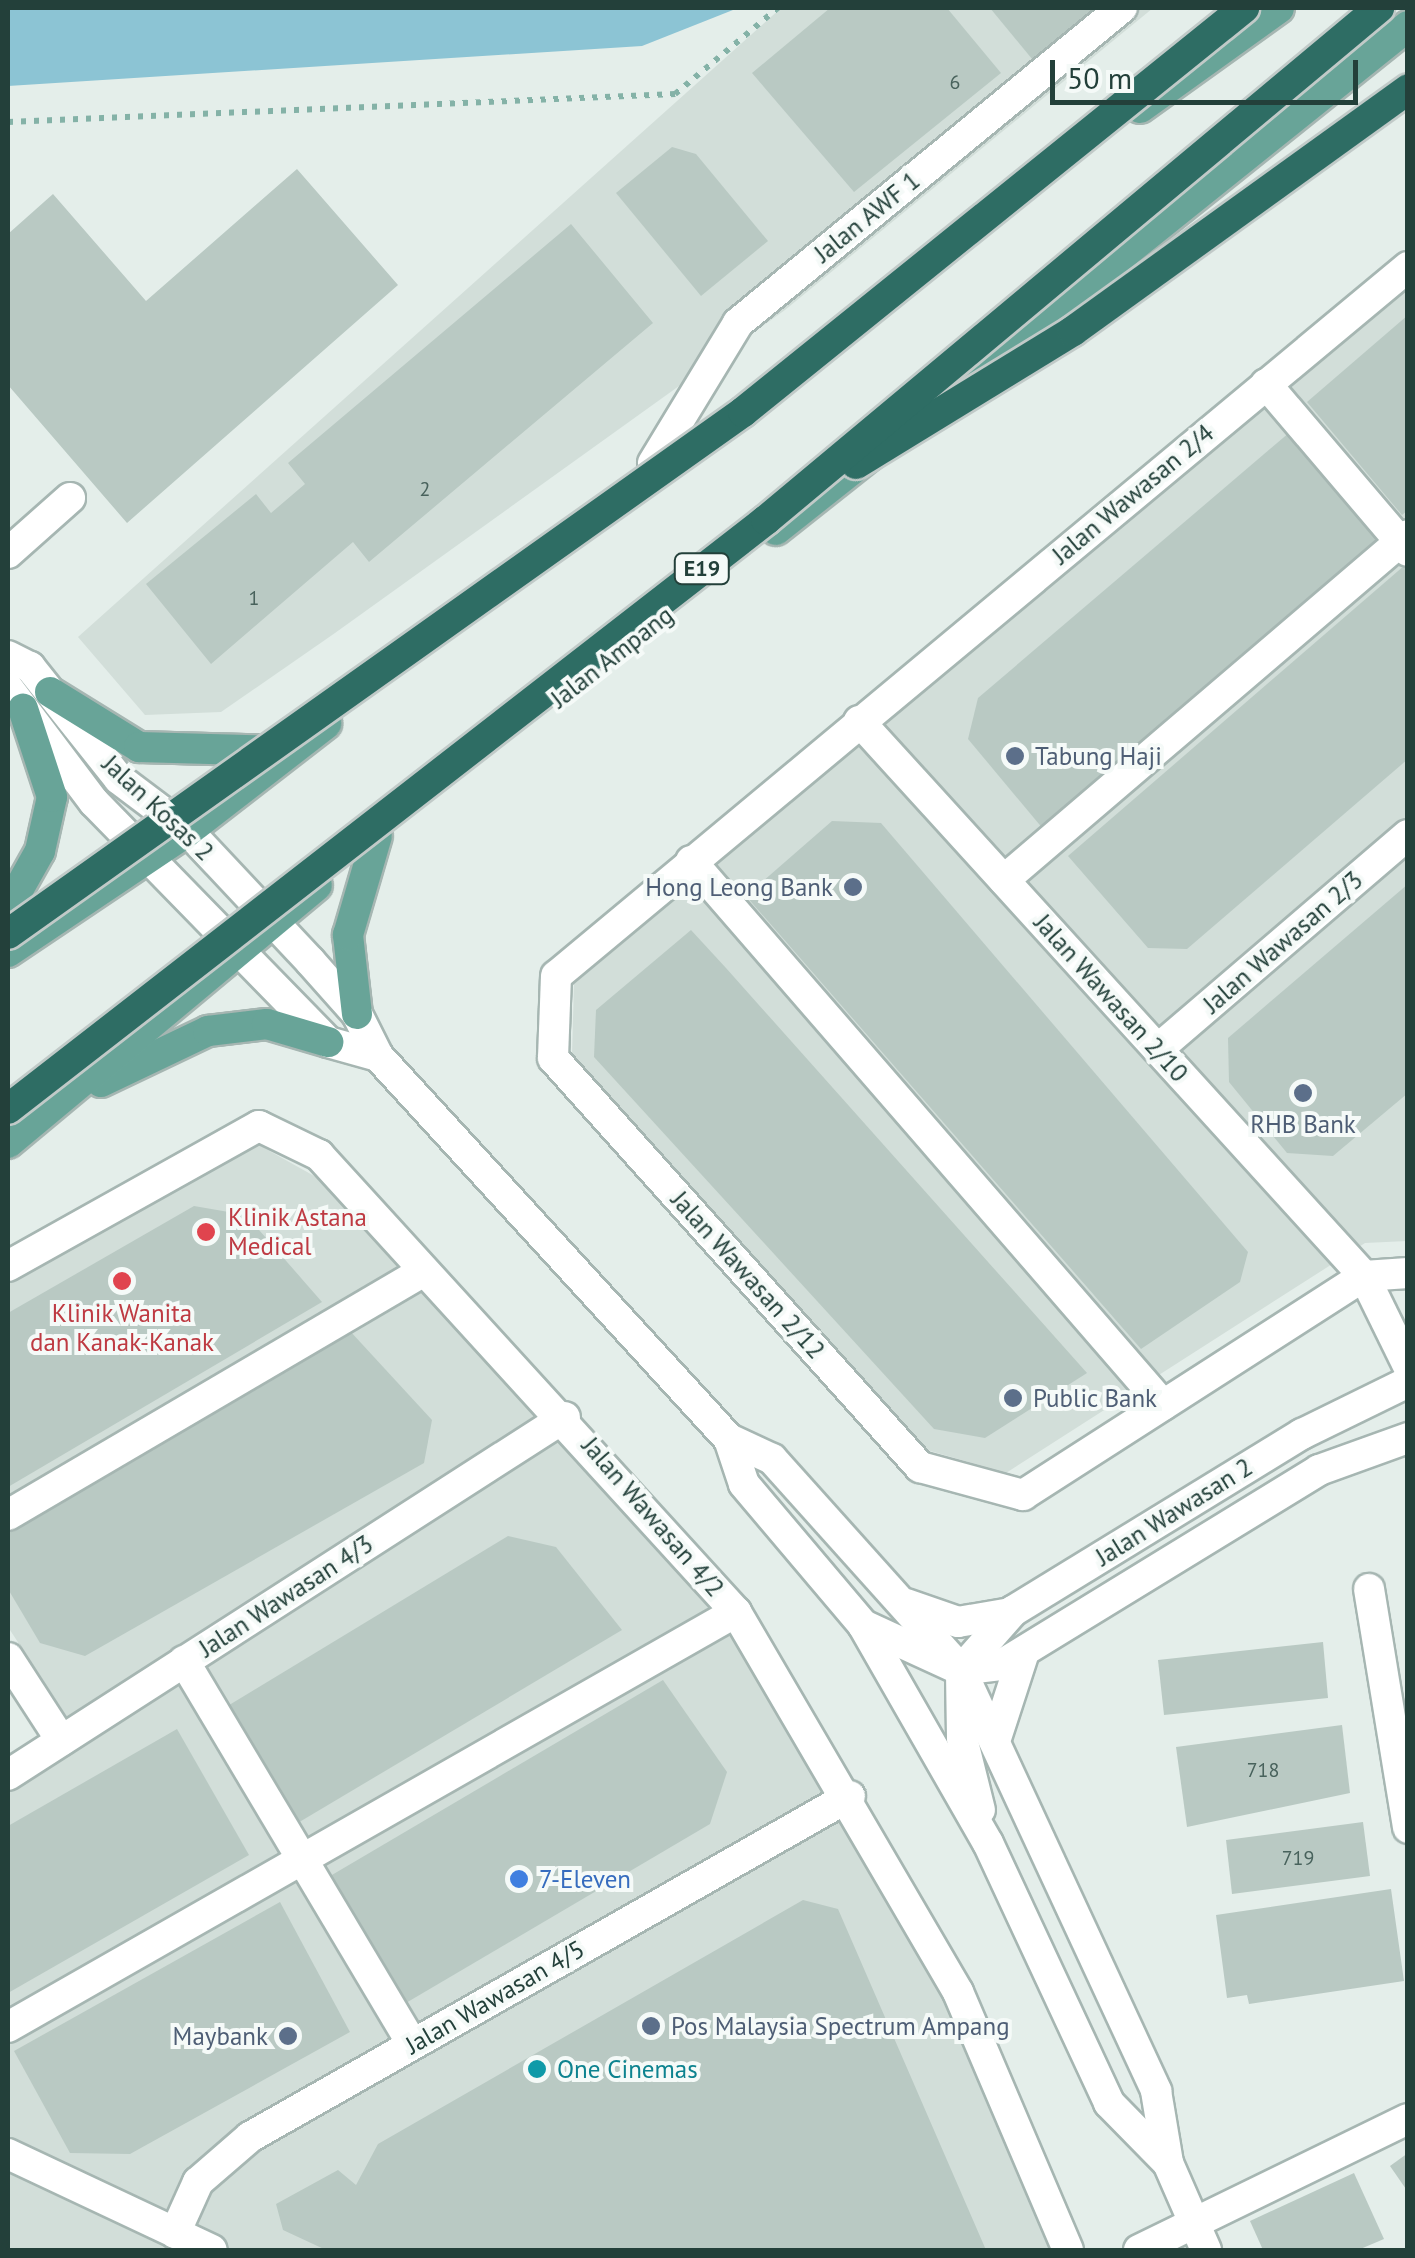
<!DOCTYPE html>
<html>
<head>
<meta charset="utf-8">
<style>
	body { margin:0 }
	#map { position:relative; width:1415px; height:2258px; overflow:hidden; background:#e4eeea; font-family:"PT Sans",sans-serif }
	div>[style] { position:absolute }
	.built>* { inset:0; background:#d2ded9 }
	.water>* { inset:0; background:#8cc4d4 }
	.building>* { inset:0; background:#b9c9c3 }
	.path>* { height:6px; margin-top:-3px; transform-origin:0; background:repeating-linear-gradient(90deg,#84b2a7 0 5px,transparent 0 13px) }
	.roads { filter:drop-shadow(2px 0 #a6b6b2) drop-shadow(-2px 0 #a6b6b2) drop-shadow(0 2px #a6b6b2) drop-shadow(0 -2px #a6b6b2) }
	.minor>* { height:30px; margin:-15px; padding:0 15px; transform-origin:15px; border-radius:15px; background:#fff }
	.major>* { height:30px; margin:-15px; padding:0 15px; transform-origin:15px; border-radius:15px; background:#68a498 }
	.bridges { filter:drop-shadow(2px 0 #c1cac8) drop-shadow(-2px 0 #c1cac8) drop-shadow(0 2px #c1cac8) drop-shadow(0 -2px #c1cac8) }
	.highway-bridge>* { height:30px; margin:-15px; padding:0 15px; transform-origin:15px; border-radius:15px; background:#2e6d64 }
	.dots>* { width:28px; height:28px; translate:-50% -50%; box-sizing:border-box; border:5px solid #f5faf8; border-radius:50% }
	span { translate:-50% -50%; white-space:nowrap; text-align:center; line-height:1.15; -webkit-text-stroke:8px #f5faf8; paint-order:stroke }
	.number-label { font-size:20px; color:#48625c }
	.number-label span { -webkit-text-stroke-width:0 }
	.shield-label span { padding:2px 8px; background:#f5faf8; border:2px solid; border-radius:8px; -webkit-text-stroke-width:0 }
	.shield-label { font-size:22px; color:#23403a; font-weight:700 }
	.street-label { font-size:25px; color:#23403a }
	.service-label { font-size:25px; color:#4e5e75 }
	.left { translate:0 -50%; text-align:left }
	.right { translate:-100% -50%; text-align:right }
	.health-label { font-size:25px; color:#be3a42 }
	.shop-label { font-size:25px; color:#366cbe }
	.culture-label { font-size:25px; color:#0d838f }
	.frame { position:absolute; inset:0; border:10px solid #23403a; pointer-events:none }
	.scale { position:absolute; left:1050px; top:60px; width:308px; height:45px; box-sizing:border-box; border:5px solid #23403a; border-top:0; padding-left:12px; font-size:30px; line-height:35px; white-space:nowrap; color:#23403a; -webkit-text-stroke:8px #f5faf8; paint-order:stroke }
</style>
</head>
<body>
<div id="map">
	<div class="built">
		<div style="clip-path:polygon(781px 8px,1153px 8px,785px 310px,335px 633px,221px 712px,145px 715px,78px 637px)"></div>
		<div style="clip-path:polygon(1407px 287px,1407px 1241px,1365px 1243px,1006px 1473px,927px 1450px,572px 1055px,574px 984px)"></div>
		<div style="clip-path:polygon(257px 1144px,316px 1177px,717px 1609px,848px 1818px,942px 1997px,1052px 2250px,8px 2250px,8px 1793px,84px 1743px,8px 1627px,8px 1283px)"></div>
	</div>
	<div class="water">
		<div style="clip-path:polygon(8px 8px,738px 8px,642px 46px,8px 86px)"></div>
	</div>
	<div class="building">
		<div style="clip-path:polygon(830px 8px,947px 8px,1001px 73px,854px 192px,752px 73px)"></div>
		<div style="clip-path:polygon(990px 8px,1121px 8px,1037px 65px)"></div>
		<div style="clip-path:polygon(672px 147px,696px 154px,768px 241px,701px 296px,616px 193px)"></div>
		<div style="clip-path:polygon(297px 169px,398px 285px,127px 523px,8px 385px,8px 234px,53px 194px,146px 301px)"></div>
		<div style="clip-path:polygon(571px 224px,653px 323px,369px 562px,353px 542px,211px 664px,146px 584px,256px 494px,271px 513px,305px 484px,288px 463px)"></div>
		<div style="clip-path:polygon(1408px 315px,1408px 510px,1402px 515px,1307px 402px)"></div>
		<div style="clip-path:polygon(1290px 432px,1388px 547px,1049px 836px,968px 739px,978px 698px)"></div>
		<div style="clip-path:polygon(1405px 565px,1408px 759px,1187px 949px,1148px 948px,1068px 856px)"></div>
		<div style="clip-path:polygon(832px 821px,881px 823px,1248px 1252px,1240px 1282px,1141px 1349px,746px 896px)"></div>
		<div style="clip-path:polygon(1408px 884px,1408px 1093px,1333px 1156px,1287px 1153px,1229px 1082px,1228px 1038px)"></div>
		<div style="clip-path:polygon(691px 930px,726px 968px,1087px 1373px,985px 1438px,934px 1429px,594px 1057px,596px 1010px)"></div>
		<div style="clip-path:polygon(194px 1206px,246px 1215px,322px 1302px,8px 1487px,8px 1313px)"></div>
		<div style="clip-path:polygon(350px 1331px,432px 1420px,424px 1463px,85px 1656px,40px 1643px,8px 1589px,8px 1531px)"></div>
		<div style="clip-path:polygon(508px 1536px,556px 1547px,622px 1630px,291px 1827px,221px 1710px)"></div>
		<div style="clip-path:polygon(1323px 1642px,1328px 1698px,1164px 1715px,1158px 1660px)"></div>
		<div style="clip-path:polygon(663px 1680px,727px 1772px,710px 1824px,394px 2010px,320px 1882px)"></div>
		<div style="clip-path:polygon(1342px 1725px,1350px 1793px,1187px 1827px,1176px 1747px)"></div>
		<div style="clip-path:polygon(177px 1729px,249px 1855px,8px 1993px,8px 1826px)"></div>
		<div style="clip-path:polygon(1363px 1822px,1370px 1876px,1232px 1894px,1226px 1840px)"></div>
		<div style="clip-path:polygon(1391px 1889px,1404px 1981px,1249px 2004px,1247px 1995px,1227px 1998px,1216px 1915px)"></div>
		<div style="clip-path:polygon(803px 1900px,838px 1909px,986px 2250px,326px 2250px,283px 2230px,276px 2204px,338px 2170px,356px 2185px,378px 2144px)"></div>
		<div style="clip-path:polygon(280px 1902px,350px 2032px,130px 2154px,70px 2153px,14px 2051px)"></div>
		<div style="clip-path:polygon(1408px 2153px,1408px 2192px,1390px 2166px)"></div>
		<div style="clip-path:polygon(1354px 2173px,1384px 2239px,1358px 2250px,1263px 2250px,1250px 2221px)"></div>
	</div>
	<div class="path">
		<div style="left:8px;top:122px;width:668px;rotate:-2.4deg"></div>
		<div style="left:675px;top:94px;width:134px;rotate:-39.9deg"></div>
	</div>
	<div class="roads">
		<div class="minor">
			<div style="left:1408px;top:267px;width:1108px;rotate:140.23deg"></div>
			<div style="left:556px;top:976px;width:82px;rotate:92.1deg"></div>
			<div style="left:553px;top:1058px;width:550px;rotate:48.1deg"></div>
			<div style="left:920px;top:1467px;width:107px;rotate:15.2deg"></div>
			<div style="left:1023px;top:1495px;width:405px;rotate:-32.7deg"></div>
			<div style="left:1364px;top:1276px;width:44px;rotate:-3.9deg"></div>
			<div style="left:1266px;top:384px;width:219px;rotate:49.6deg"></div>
			<div style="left:653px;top:463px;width:164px;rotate:-58.7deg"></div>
			<div style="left:738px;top:323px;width:497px;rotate:-39.4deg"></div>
			<div style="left:8px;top:553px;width:83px;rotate:-41.6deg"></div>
			<div style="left:8px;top:656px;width:25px;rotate:27deg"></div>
			<div style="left:30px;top:667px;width:143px;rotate:51.5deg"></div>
			<div style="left:119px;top:779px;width:86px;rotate:37deg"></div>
			<div style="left:188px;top:831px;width:178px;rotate:46.8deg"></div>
			<div style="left:310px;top:961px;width:71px;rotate:48.4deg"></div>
			<div style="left:357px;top:1014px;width:47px;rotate:63.4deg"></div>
			<div style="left:378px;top:1056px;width:520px;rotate:47.5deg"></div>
			<div style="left:729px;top:1439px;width:47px;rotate:24.9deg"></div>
			<div style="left:772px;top:1459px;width:283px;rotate:48.1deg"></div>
			<div style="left:961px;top:1670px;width:464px;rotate:65.1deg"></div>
			<div style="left:1156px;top:2091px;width:73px;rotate:80.5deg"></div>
			<div style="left:1168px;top:2163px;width:95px;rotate:66.4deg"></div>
			<div style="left:8px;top:688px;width:143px;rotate:53deg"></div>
			<div style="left:94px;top:802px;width:335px;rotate:45.7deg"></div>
			<div style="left:328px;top:1042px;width:52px;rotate:15.6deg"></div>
			<div style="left:859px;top:721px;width:750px;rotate:47.7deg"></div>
			<div style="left:1364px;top:1276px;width:100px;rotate:63.9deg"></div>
			<div style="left:691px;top:861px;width:720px;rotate:49.05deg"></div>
			<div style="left:1004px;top:880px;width:531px;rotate:-40.5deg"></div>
			<div style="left:1158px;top:1049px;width:329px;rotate:-40.6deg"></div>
			<div style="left:8px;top:1266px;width:287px;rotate:-29.2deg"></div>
			<div style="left:259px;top:1126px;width:67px;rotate:25.8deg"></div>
			<div style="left:319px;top:1155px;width:619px;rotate:47.62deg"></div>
			<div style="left:736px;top:1612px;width:440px;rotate:59.7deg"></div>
			<div style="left:958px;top:1992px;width:280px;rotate:66.9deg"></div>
			<div style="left:729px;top:1439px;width:47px;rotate:71.6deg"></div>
			<div style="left:744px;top:1484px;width:185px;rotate:49.8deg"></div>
			<div style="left:863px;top:1625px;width:251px;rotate:60.2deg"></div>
			<div style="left:988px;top:1843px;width:287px;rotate:65deg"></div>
			<div style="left:1109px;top:2103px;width:84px;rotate:45.5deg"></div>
			<div style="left:8px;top:1515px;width:480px;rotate:-30.4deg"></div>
			<div style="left:1369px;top:1589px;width:242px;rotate:80.7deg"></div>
			<div style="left:906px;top:1604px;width:55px;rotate:19.1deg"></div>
			<div style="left:958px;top:1622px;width:49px;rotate:-9.5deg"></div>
			<div style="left:863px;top:1625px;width:108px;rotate:24.7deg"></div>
			<div style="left:961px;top:1670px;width:40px;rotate:-7.1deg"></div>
			<div style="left:1001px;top:1665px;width:373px;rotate:-31.5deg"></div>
			<div style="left:1319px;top:1470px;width:95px;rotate:-19.8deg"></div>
			<div style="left:8px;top:1658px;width:98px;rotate:57.1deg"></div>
			<div style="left:184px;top:1661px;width:446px;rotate:59.2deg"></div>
			<div style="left:961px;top:1670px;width:79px;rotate:-48.6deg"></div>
			<div style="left:1013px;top:1611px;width:339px;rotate:-31.5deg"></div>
			<div style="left:1302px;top:1434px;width:118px;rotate:-26.1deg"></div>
			<div style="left:961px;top:1673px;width:65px;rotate:89.1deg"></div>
			<div style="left:962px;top:1738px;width:74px;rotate:76deg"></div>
			<div style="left:997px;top:1735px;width:87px;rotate:-72deg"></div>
			<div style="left:8px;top:1775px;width:662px;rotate:-32.73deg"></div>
			<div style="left:8px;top:2027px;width:838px;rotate:-29.69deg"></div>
			<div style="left:8px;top:2154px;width:225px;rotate:25.2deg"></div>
			<div style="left:175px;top:2233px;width:56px;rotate:-65.7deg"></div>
			<div style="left:198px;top:2182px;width:69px;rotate:-40.9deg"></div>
			<div style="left:250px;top:2137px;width:690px;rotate:-29.61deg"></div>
			<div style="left:1139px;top:2250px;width:299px;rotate:-26deg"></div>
		</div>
		<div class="major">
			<div style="left:1140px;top:108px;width:171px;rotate:-35.7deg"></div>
			<div style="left:949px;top:394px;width:588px;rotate:-38.72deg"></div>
			<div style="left:776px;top:530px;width:129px;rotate:-38.4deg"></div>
			<div style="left:50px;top:692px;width:105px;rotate:31.7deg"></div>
			<div style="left:139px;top:747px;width:142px;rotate:1.6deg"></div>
			<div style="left:8px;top:908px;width:65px;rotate:-60.7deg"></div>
			<div style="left:40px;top:851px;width:55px;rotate:-77.5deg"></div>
			<div style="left:52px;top:797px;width:93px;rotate:-108.2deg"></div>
			<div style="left:8px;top:952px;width:217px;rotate:-33.9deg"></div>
			<div style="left:188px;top:831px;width:175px;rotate:-37.8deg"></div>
			<div style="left:357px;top:1014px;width:80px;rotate:-96.5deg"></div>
			<div style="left:348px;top:935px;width:103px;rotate:-73.7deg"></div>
			<div style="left:101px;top:1082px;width:119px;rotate:-25.5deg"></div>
			<div style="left:208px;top:1031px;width:59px;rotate:-6.8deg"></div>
			<div style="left:267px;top:1024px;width:64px;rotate:16.4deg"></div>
			<div style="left:8px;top:1143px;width:402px;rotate:-39.8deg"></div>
		</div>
	</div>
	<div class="bridges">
		<div class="highway-bridge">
			<div style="left:856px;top:464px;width:255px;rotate:-31.5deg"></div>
			<div style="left:1073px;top:331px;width:413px;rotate:-35.8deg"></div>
			<div style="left:8px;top:934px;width:902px;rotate:-35.38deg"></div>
			<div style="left:743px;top:412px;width:644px;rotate:-38.88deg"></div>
			<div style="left:8px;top:1109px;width:960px;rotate:-37.85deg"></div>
			<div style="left:766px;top:520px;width:799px;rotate:-39.87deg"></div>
		</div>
	</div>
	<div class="dots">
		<div style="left:1015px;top:756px;background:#5c6f8a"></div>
		<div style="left:853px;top:887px;background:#5c6f8a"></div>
		<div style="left:1303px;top:1093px;background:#5c6f8a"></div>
		<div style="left:206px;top:1232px;background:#e0444e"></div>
		<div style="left:122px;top:1281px;background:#e0444e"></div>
		<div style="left:1013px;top:1398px;background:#5c6f8a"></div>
		<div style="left:519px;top:1879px;background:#3f7fe0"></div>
		<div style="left:651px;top:2026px;background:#5c6f8a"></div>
		<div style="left:288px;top:2036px;background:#5c6f8a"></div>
		<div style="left:537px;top:2069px;background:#0f9aa8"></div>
	</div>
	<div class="number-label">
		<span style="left:955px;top:82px">6</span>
		<span style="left:425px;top:489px">2</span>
		<span style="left:254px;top:598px">1</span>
		<span style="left:1263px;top:1770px">718</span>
		<span style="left:1298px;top:1858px">719</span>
	</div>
	<div class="shield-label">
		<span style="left:702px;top:569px">E19</span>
	</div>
	<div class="street-label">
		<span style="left:867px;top:217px;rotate:-39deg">Jalan AWF 1</span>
		<span style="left:1133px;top:494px;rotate:-40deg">Jalan Wawasan 2/4</span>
		<span style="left:612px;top:657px;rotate:-38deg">Jalan Ampang</span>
		<span style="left:158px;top:808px;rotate:43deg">Jalan Kosas 2</span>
		<span style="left:1283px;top:942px;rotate:-41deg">Jalan Wawasan 2/3</span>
		<span style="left:1111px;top:998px;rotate:48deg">Jalan Wawasan 2/10</span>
		<span style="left:748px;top:1275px;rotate:48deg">Jalan Wawasan 2/12</span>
		<span style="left:1174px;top:1512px;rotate:-32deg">Jalan Wawasan 2</span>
		<span style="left:653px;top:1517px;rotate:49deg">Jalan Wawasan 4/2</span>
		<span style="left:286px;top:1596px;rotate:-33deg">Jalan Wawasan 4/3</span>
		<span style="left:495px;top:1997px;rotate:-30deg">Jalan Wawasan 4/5</span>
	</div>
	<div class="service-label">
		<span class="left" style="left:1035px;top:756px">Tabung Haji</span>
		<span class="right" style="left:833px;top:887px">Hong Leong Bank</span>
		<span style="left:1303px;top:1124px">RHB Bank</span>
		<span class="left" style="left:1033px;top:1398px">Public Bank</span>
		<span class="left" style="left:671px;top:2026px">Pos Malaysia Spectrum Ampang</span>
		<span class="right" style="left:268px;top:2036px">Maybank</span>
	</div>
	<div class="health-label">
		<span class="left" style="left:228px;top:1232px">Klinik Astana<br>Medical</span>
		<span style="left:122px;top:1328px">Klinik Wanita<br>dan Kanak-Kanak</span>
	</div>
	<div class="shop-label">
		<span class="left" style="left:539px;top:1879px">7-Eleven</span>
	</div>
	<div class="culture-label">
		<span class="left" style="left:557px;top:2069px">One Cinemas</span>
	</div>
	<div class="frame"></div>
	<div class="scale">50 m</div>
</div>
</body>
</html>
